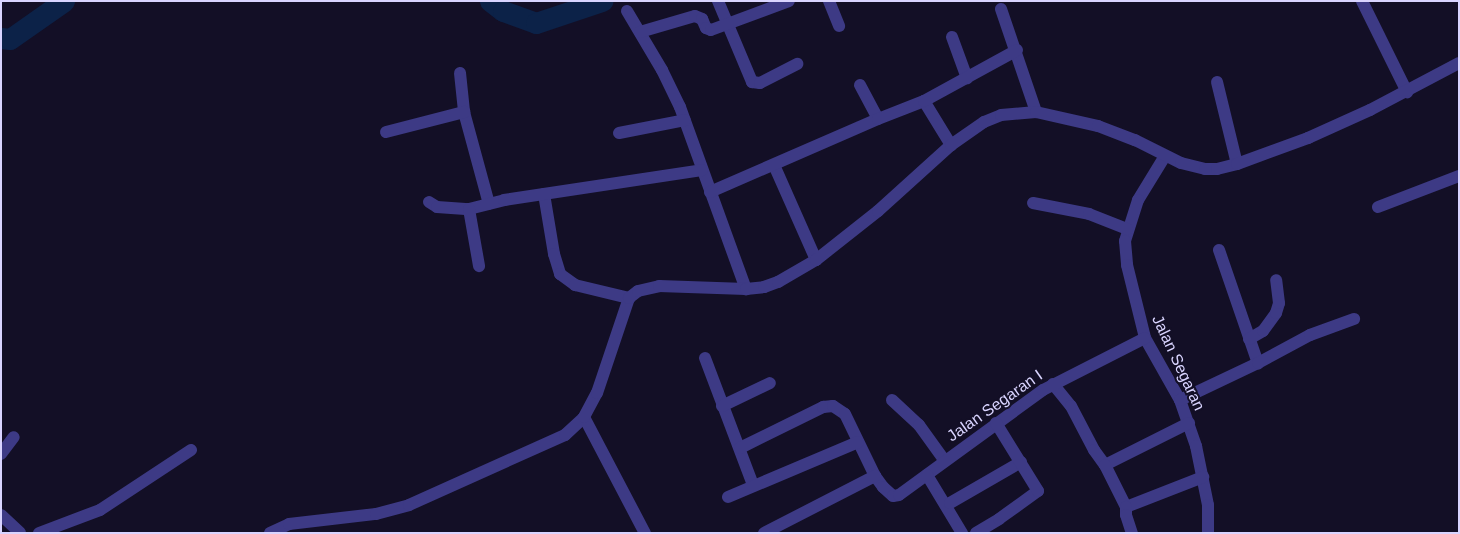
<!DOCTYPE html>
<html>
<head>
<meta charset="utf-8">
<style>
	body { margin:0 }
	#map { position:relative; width:1460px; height:534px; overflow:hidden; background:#130f26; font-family:Arial,sans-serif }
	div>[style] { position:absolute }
	.river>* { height:21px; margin:-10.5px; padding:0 10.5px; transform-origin:10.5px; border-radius:10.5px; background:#0c2248 }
	.minor>* { height:12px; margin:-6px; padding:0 6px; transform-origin:6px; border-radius:6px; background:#3d3a85 }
	.tertiary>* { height:12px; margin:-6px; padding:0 6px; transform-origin:6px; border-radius:6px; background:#3d3a85 }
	span { translate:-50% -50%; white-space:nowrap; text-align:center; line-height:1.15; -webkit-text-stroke:4px #130f26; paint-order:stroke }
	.street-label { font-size:16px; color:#d9d4ff }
	.frame { position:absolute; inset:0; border:2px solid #d9d4ff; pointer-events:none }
</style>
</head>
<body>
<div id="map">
	<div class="river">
		<div style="left:490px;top:1px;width:16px;rotate:38deg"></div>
		<div style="left:503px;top:11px;width:35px;rotate:20deg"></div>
		<div style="left:536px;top:23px;width:70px;rotate:-18.4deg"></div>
		<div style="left:1px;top:38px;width:9px;rotate:6deg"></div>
		<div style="left:10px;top:39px;width:66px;rotate:-35.1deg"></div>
	</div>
	<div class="minor">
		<div style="left:718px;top:1px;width:88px;rotate:67.2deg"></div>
		<div style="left:752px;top:82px;width:8px;rotate:7deg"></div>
		<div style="left:760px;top:83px;width:42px;rotate:-27.2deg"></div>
		<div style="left:829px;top:1px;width:27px;rotate:68deg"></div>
		<div style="left:1362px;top:1px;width:102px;rotate:63.7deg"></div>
		<div style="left:1001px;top:9px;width:109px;rotate:71.2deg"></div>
		<div style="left:627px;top:11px;width:69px;rotate:59.3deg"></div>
		<div style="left:662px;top:70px;width:41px;rotate:64.1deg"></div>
		<div style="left:680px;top:107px;width:194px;rotate:70.1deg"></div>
		<div style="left:640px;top:32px;width:57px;rotate:-16.2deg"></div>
		<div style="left:695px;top:16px;width:8px;rotate:23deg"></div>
		<div style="left:702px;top:19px;width:10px;rotate:66deg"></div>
		<div style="left:706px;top:28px;width:5px;rotate:22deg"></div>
		<div style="left:711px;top:30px;width:83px;rotate:-20.4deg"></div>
		<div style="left:952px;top:37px;width:44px;rotate:69.9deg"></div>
		<div style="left:460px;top:73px;width:39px;rotate:84deg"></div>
		<div style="left:464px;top:112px;width:95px;rotate:74.8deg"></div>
		<div style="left:1217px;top:82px;width:84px;rotate:76.3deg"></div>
		<div style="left:860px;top:85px;width:38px;rotate:62deg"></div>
		<div style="left:924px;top:101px;width:52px;rotate:58.5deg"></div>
		<div style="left:386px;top:132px;width:81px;rotate:-14.4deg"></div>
		<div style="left:619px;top:133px;width:67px;rotate:-11.1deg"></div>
		<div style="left:1165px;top:156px;width:52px;rotate:121.5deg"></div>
		<div style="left:1138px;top:200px;width:43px;rotate:107.6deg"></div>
		<div style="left:1125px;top:241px;width:24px;rotate:85deg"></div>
		<div style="left:1127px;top:265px;width:75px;rotate:76.1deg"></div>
		<div style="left:1145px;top:338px;width:71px;rotate:60.6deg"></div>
		<div style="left:1180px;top:400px;width:49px;rotate:70.8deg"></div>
		<div style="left:1196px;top:446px;width:60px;rotate:78.5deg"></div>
		<div style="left:1208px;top:505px;width:28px;rotate:90deg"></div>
		<div style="left:774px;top:165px;width:104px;rotate:66.1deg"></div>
		<div style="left:710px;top:192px;width:183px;rotate:-23.5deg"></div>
		<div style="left:878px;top:119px;width:49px;rotate:-21.4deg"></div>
		<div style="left:924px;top:101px;width:106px;rotate:-28.7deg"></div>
		<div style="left:544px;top:194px;width:61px;rotate:80.5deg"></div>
		<div style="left:554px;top:254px;width:21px;rotate:73deg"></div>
		<div style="left:560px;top:274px;width:19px;rotate:36deg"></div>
		<div style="left:575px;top:285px;width:56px;rotate:13.5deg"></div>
		<div style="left:429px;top:202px;width:9px;rotate:32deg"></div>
		<div style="left:437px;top:207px;width:32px;rotate:4deg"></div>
		<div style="left:469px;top:209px;width:36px;rotate:-14deg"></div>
		<div style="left:504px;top:200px;width:200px;rotate:-8.6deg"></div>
		<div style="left:1033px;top:203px;width:57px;rotate:11.1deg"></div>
		<div style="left:1089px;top:214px;width:41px;rotate:21.5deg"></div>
		<div style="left:1378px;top:207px;width:87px;rotate:-20.9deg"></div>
		<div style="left:469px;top:209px;width:58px;rotate:80deg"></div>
		<div style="left:1219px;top:250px;width:120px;rotate:71deg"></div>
		<div style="left:1249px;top:339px;width:16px;rotate:-30deg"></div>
		<div style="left:1263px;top:331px;width:22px;rotate:-54deg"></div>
		<div style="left:1276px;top:313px;width:10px;rotate:-73deg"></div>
		<div style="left:1279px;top:303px;width:23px;rotate:-97deg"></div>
		<div style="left:705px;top:358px;width:136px;rotate:69.3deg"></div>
		<div style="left:1053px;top:384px;width:28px;rotate:51deg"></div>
		<div style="left:1071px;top:406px;width:50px;rotate:62.4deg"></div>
		<div style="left:1094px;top:450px;width:19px;rotate:54deg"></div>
		<div style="left:1105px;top:465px;width:94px;rotate:-26.6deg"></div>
		<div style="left:892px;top:400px;width:37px;rotate:43deg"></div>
		<div style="left:919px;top:425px;width:44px;rotate:54.2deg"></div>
		<div style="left:1180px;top:400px;width:86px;rotate:-25.4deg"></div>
		<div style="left:1258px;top:363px;width:59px;rotate:-28.3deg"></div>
		<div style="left:1310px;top:335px;width:47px;rotate:-20deg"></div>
		<div style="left:722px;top:406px;width:53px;rotate:-25.6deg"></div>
		<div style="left:584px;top:417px;width:131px;rotate:62.3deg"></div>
		<div style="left:740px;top:448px;width:93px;rotate:-26.3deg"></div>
		<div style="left:823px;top:407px;width:10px;rotate:-6deg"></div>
		<div style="left:833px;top:406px;width:14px;rotate:34deg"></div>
		<div style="left:845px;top:414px;width:69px;rotate:64.2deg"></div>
		<div style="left:875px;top:476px;width:14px;rotate:54deg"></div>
		<div style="left:883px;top:487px;width:13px;rotate:42deg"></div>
		<div style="left:893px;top:496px;width:6px;rotate:-9deg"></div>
		<div style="left:899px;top:495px;width:178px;rotate:-36.1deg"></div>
		<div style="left:1043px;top:390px;width:114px;rotate:-27deg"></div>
		<div style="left:1px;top:454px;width:21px;rotate:-53deg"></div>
		<div style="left:1105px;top:465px;width:47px;rotate:63.4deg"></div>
		<div style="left:1126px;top:507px;width:83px;rotate:-21.3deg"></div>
		<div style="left:927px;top:475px;width:68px;rotate:58.9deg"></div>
		<div style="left:728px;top:497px;width:141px;rotate:-22.9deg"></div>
		<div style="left:950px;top:503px;width:82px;rotate:-30deg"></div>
		<div style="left:1126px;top:507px;width:8px;rotate:90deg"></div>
		<div style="left:1126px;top:515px;width:19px;rotate:72deg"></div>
		<div style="left:39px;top:533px;width:65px;rotate:-20.7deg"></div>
		<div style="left:100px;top:510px;width:109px;rotate:-33.4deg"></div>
		<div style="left:764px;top:533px;width:125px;rotate:-27.2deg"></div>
		<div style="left:976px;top:533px;width:27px;rotate:-31deg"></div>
		<div style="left:999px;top:519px;width:48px;rotate:-35.7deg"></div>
		<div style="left:1038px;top:491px;width:80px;rotate:-121.7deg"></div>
	</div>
	<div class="tertiary">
		<div style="left:1px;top:515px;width:26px;rotate:43deg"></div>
		<div style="left:270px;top:533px;width:21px;rotate:-25deg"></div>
		<div style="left:289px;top:524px;width:88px;rotate:-6.6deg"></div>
		<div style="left:376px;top:514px;width:34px;rotate:-15deg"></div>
		<div style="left:409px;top:505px;width:171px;rotate:-24.2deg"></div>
		<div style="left:565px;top:435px;width:26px;rotate:-43deg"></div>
		<div style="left:584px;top:417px;width:27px;rotate:-62deg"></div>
		<div style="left:597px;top:393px;width:100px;rotate:-71.4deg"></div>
		<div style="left:629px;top:298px;width:11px;rotate:-38deg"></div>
		<div style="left:638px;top:291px;width:22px;rotate:-13deg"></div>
		<div style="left:659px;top:286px;width:87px;rotate:2deg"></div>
		<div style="left:746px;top:289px;width:18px;rotate:-6deg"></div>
		<div style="left:764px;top:287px;width:15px;rotate:-20deg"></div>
		<div style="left:778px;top:282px;width:44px;rotate:-30.1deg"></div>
		<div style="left:816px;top:260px;width:79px;rotate:-38.3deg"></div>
		<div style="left:878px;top:211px;width:98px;rotate:-42.1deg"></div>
		<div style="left:951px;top:145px;width:40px;rotate:-34.9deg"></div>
		<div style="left:984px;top:122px;width:18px;rotate:-22deg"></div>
		<div style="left:1001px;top:115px;width:35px;rotate:-5deg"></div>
		<div style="left:1036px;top:112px;width:64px;rotate:12.7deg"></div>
		<div style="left:1098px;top:126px;width:40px;rotate:21deg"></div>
		<div style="left:1135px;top:140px;width:51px;rotate:26.6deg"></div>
		<div style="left:1181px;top:163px;width:25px;rotate:14deg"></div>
		<div style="left:1205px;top:169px;width:12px"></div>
		<div style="left:1217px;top:169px;width:21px;rotate:-14deg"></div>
		<div style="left:1237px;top:164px;width:76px;rotate:-20.1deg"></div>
		<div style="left:1308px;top:138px;width:68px;rotate:-24.3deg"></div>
		<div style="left:1370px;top:110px;width:101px;rotate:-27.8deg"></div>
	</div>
	<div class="street-label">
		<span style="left:1178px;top:363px;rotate:65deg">Jalan Segaran</span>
		<span style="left:995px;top:406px;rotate:-35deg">Jalan Segaran I</span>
	</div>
	<div class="frame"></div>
</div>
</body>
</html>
